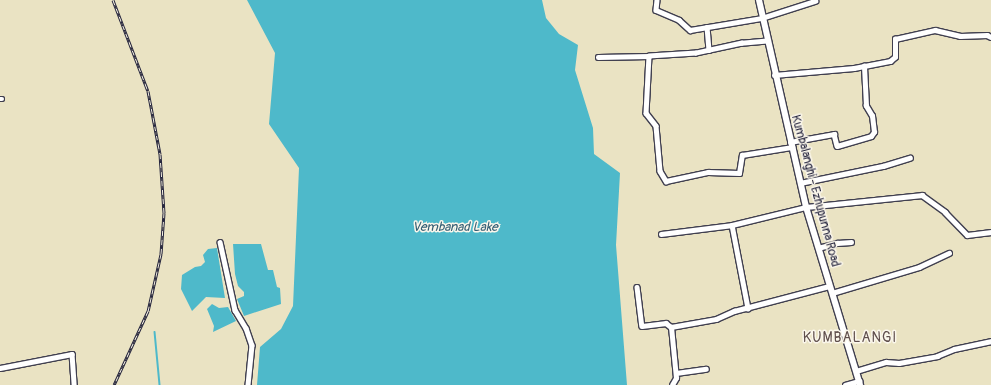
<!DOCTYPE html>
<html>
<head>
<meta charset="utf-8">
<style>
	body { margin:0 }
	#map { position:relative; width:991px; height:385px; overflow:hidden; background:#eae3c3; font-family:Pangolin,sans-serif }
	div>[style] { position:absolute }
	.water>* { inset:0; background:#4eb9ca }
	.stream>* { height:1.5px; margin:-0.75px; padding:0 0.75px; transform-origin:0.75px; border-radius:0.75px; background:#4eb9ca }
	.roads { filter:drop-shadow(1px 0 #403f4f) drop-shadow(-1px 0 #403f4f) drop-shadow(0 1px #403f4f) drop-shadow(0 -1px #403f4f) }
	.street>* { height:4.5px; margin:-2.25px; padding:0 2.25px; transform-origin:2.25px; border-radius:2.25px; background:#fff }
	.secondary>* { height:6px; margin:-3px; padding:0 3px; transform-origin:3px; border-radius:3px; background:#fff }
	.rail>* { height:3px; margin-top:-1.5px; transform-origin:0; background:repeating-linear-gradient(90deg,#fbf7ec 0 4.5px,#22223b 0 9px); box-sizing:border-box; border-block:1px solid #22223b }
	span { translate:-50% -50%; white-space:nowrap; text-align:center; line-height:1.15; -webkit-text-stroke:3px #fbf7ec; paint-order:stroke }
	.street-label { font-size:12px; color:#22223b }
	.water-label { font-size:13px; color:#345e74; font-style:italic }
	.quarter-label { font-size:14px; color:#5f4e4c; letter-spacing:1px }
</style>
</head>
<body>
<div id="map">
	<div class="water">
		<div style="clip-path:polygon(247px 0,542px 0,546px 18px,559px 34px,578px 45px,575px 70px,593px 128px,594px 154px,620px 173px,616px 245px,627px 385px,257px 385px,260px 347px,281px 329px,293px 306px,299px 168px,269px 124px,275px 53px)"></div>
		<div style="clip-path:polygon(233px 244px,261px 244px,268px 270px,273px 270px,277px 287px,280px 288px,281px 304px,244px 316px,237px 299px,244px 296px,244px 292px,238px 286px,235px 274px)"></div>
		<div style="clip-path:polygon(217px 248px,225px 298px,206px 297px,192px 311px,181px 289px,182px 275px,195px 267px,201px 266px,205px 262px,203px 255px,208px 249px)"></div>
		<div style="clip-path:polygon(212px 304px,219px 308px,228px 307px,236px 321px,213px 332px,214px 326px,207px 309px)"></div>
	</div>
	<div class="stream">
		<div style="left:155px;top:332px;width:53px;rotate:84.6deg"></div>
	</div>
	<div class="roads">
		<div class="street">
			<div style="left:657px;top:0;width:10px;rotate:96deg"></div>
			<div style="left:656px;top:10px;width:25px;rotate:23deg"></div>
			<div style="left:679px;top:20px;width:15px;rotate:42deg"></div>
			<div style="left:690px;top:30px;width:73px;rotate:-9.5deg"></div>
			<div style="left:762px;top:18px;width:56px;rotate:-17.8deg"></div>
			<div style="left:707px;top:27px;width:23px;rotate:85deg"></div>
			<div style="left:767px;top:41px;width:25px;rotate:175deg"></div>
			<div style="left:742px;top:43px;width:47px;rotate:167.7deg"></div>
			<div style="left:696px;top:53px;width:47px;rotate:176.3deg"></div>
			<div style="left:649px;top:56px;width:57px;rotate:93deg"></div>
			<div style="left:646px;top:113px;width:16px;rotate:52deg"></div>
			<div style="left:656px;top:126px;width:45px;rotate:84.9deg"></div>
			<div style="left:660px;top:171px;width:12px;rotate:59deg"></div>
			<div style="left:666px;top:181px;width:43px;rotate:-12.1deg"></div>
			<div style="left:708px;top:172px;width:31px;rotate:2deg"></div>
			<div style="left:739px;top:173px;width:18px;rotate:-81deg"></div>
			<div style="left:742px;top:155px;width:51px;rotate:-9.1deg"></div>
			<div style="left:598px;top:57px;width:51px;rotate:-1.1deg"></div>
			<div style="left:774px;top:75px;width:80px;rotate:-5deg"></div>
			<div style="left:854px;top:68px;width:37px;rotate:-11deg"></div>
			<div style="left:890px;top:61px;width:6px;rotate:-39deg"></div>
			<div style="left:895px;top:57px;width:18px;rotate:-90deg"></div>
			<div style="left:895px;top:39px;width:41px;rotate:-12.7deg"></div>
			<div style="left:935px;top:30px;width:26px;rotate:13deg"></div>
			<div style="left:960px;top:36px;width:27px;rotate:-2deg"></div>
			<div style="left:987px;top:35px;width:4px;rotate:27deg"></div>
			<div style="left:0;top:99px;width:2px"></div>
			<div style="left:790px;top:142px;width:45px;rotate:-10.3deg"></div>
			<div style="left:834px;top:134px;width:12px;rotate:76deg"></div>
			<div style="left:837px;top:146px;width:35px;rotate:-16deg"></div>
			<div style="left:871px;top:136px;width:5px;rotate:-53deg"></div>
			<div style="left:874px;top:132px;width:16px;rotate:-97deg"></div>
			<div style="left:872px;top:116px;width:12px;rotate:-121deg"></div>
			<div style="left:866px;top:106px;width:40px;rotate:-92.9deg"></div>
			<div style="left:800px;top:183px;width:85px;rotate:-11.6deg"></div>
			<div style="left:883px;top:166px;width:28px;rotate:-17deg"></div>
			<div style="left:732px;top:225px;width:85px;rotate:79.1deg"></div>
			<div style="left:661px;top:234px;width:72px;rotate:-7.2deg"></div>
			<div style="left:732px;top:225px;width:76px;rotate:-13.7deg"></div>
			<div style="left:806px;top:207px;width:117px;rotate:-5.9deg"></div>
			<div style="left:922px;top:195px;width:29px;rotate:36deg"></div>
			<div style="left:945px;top:212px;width:32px;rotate:46deg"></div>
			<div style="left:967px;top:235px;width:24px;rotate:-7deg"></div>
			<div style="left:220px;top:242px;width:70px;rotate:77.6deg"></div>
			<div style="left:235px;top:310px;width:21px;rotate:59deg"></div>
			<div style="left:246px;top:328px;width:18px;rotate:71deg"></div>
			<div style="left:252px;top:345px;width:40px;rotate:95.7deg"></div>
			<div style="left:818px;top:248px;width:20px;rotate:-15deg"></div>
			<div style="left:837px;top:243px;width:14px;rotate:-4deg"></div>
			<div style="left:637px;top:287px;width:39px;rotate:83deg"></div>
			<div style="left:642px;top:326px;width:24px;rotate:-7deg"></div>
			<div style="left:666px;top:323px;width:6px;rotate:39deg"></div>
			<div style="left:832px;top:293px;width:91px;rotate:-16.6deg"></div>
			<div style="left:919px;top:267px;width:33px;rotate:-25deg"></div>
			<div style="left:0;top:368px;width:73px;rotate:-11deg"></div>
			<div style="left:72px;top:354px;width:31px;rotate:86deg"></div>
			<div style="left:856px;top:371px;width:31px;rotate:-17deg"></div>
			<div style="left:886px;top:362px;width:13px;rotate:4deg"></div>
			<div style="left:899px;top:363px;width:39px;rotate:-10deg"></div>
			<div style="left:937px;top:356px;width:18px;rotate:-22deg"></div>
			<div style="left:954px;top:349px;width:38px;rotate:-12deg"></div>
			<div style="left:676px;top:373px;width:30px;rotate:-8deg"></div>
			<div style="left:672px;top:385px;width:8px;rotate:-60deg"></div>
			<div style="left:676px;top:378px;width:51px;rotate:-95.6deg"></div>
			<div style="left:671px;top:327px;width:46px;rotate:-10.1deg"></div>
			<div style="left:716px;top:319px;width:20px;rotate:-24deg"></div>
			<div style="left:734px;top:311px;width:98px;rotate:-14.7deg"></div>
			<div style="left:845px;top:385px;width:15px;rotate:-16deg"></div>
		</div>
		<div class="secondary">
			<div style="left:759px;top:0;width:212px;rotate:77.2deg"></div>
			<div style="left:806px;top:207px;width:186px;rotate:73.1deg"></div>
		</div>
	</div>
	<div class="rail">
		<div style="left:113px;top:0;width:97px;rotate:69deg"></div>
		<div style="left:148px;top:91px;width:64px;rotate:79.2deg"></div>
		<div style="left:160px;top:154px;width:59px;rotate:86.1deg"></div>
		<div style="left:164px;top:213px;width:41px;rotate:94.2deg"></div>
		<div style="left:161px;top:254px;width:58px;rotate:102.8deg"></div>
		<div style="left:148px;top:311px;width:81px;rotate:114.7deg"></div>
	</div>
	<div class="street-label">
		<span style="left:815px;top:191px;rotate:75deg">Kumbalanghi - Ezhupunna Road</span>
	</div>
	<div class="water-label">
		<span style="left:455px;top:227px">Vembanad Lake</span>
	</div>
	<div class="quarter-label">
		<span style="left:850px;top:338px">KUMBALANGI</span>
	</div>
</div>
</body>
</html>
